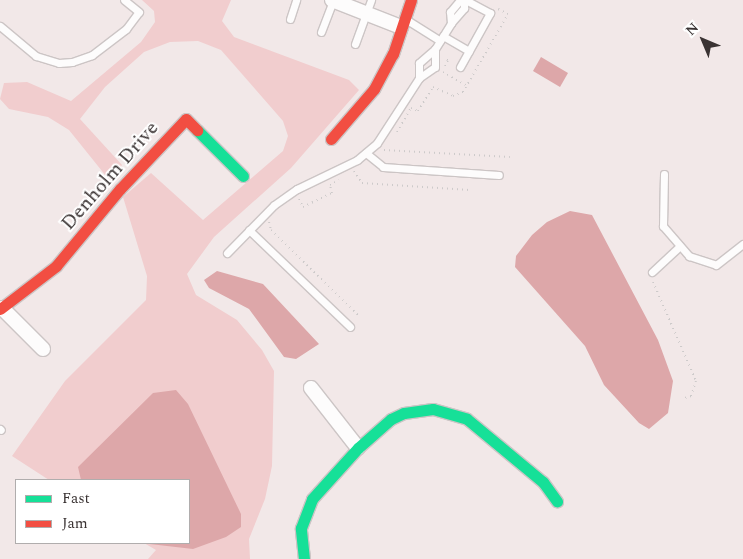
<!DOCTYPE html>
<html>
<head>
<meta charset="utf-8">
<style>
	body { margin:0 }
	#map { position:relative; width:743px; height:559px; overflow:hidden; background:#f2e8e8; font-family:Spectral,serif }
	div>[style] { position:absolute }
	.green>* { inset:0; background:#f1cdce }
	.water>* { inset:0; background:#dda7a9 }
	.path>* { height:2px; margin-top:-1px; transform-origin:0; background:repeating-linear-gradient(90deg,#cdcaca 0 1px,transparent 0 5px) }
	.roads { filter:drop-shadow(1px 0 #ccc5c5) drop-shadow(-1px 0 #ccc5c5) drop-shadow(0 1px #ccc5c5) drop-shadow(0 -1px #ccc5c5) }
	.lane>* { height:7px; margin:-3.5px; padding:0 3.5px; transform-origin:3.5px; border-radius:3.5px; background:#fdfcfc }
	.street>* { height:14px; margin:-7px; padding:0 7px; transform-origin:7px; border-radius:7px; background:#fdfcfc }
	.fast>* { height:11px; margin:-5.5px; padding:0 5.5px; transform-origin:5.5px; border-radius:5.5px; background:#16e098 }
	.jam>* { height:11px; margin:-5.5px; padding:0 5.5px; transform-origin:5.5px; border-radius:5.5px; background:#f24e42 }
	span { translate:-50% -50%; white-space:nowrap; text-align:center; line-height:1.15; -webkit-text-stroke:4px #fff; paint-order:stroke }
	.street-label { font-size:20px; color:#3a3333 }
	.legend { position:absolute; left:15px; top:479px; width:175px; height:65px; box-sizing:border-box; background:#fff; border:1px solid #b0adad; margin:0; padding:6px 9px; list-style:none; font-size:15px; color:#3a3333 }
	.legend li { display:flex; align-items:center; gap:10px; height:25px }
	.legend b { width:25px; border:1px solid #b0adad }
	.north { position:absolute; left:678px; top:15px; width:50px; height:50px; -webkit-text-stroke:4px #fff; paint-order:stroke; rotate:315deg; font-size:14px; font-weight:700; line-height:20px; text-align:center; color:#3a3333 }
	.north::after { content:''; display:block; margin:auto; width:18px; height:22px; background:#3a3333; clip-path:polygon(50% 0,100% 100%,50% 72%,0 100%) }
</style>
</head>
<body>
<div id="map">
	<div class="green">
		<div style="clip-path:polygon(142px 0,231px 0,222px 21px,234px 37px,349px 80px,359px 90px,291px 168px,214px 237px,187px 274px,196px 295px,237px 320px,262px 350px,274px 371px,272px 466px,265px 499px,249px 539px,250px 559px,148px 559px,156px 550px,144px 543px,189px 543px,189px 480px,49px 480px,12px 456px,65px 381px,146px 300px,147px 276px,123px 197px,151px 173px,203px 220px,283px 151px,288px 136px,283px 121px,221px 50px,198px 41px,170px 42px,144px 52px,105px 87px,80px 119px,122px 165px,110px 181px,69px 130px,48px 117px,9px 109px,0 99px,4px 83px,27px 82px,71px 101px,141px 42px,155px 22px,154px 11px)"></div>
	</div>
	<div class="water">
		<div style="clip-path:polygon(541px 57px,568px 73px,560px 87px,533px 71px)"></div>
		<div style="clip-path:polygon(570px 211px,592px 215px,658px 340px,673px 381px,668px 413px,649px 429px,639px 423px,604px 385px,585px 346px,515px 267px,516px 256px,532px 235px,547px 222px)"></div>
		<div style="clip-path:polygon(217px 271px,263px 284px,319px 344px,296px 359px,284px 357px,249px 309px,209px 288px,204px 280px)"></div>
		<div style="clip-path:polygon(176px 390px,188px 404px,241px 514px,241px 527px,226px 537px,193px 549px,141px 543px,189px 543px,189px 480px,81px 480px,78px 467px,153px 393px)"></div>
	</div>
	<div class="path">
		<div style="left:445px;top:66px;width:7px;rotate:-63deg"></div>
		<div style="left:448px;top:60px;width:4px;rotate:-146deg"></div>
		<div style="left:443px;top:72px;width:28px;rotate:30deg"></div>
		<div style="left:397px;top:132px;width:28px;rotate:-60deg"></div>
		<div style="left:411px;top:108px;width:8px;rotate:23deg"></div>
		<div style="left:418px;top:111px;width:28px;rotate:-58deg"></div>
		<div style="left:433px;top:87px;width:22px;rotate:24deg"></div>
		<div style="left:453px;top:96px;width:11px;rotate:-22deg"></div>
		<div style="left:463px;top:92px;width:90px;rotate:-60deg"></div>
		<div style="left:508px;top:14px;width:11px;rotate:-153deg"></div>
		<div style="left:384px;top:150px;width:126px;rotate:3.2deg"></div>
		<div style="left:354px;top:171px;width:14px;rotate:56deg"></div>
		<div style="left:362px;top:183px;width:108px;rotate:3.7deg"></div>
		<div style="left:299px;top:199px;width:9px;rotate:63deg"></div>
		<div style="left:303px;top:207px;width:32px;rotate:-26deg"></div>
		<div style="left:332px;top:193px;width:8px;rotate:-104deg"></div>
		<div style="left:330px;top:185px;width:10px;rotate:-29deg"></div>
		<div style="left:269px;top:222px;width:8px;rotate:76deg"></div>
		<div style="left:271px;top:230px;width:124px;rotate:44.3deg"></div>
		<div style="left:653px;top:282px;width:108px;rotate:66.5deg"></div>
		<div style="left:696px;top:381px;width:16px;rotate:108deg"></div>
		<div style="left:691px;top:396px;width:9px;rotate:162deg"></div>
	</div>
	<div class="roads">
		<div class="lane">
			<div style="left:290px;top:19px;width:20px;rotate:-72deg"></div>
			<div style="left:407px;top:20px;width:39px;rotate:32deg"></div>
			<div style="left:451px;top:23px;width:11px;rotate:-95deg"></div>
			<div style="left:450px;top:12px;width:16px;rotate:-50deg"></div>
			<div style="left:0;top:26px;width:47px;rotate:39.8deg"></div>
			<div style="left:36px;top:56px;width:24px;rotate:17deg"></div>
			<div style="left:59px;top:63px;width:13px;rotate:-4deg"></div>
			<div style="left:72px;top:62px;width:21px;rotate:-19deg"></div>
			<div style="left:92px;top:55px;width:43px;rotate:-37.4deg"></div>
			<div style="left:126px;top:29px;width:21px;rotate:-53deg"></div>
			<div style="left:139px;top:12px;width:19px;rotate:-141deg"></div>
			<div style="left:321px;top:32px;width:34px;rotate:-69deg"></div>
			<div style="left:443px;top:36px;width:30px;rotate:30deg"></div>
			<div style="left:355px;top:44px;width:47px;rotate:-70deg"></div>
			<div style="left:460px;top:67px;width:62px;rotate:-60.9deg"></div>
			<div style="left:490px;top:13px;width:27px;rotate:-152deg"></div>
			<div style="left:419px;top:78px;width:19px;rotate:-35deg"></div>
			<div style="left:435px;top:67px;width:18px;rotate:-90deg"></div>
			<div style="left:366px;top:153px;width:22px;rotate:39deg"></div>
			<div style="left:383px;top:167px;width:116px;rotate:3.9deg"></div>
			<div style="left:664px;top:174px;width:52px;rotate:91.1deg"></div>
			<div style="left:663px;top:226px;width:40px;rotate:49deg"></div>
			<div style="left:689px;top:256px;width:28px;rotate:18deg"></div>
			<div style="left:716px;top:265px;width:34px;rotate:-38deg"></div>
			<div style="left:249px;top:230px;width:140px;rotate:43.8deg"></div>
			<div style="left:227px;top:253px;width:67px;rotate:-45.6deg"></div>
			<div style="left:274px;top:205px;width:28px;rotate:-35deg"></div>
			<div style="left:297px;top:189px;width:67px;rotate:-25.8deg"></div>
			<div style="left:357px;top:160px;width:26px;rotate:-40deg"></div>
			<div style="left:377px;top:143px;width:77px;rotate:-57.1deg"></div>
			<div style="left:419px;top:78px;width:15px;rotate:-90deg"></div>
			<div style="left:419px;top:63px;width:21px;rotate:-41deg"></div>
			<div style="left:435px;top:49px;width:31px;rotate:-58deg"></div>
			<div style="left:451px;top:23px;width:20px;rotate:-49deg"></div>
			<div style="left:464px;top:8px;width:8px;rotate:-90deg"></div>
			<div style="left:652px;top:272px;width:38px;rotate:-43deg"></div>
			<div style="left:0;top:429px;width:1px;rotate:45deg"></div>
		</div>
		<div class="street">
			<div style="left:332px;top:0;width:74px;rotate:21.4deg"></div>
			<div style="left:2px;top:308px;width:58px;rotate:45deg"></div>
			<div style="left:311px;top:388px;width:76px;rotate:51.9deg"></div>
		</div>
		<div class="fast">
			<div style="left:197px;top:130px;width:65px;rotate:45deg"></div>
			<div style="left:304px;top:559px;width:31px;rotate:-96deg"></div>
			<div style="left:301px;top:528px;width:31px;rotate:-69deg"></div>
			<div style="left:312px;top:499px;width:69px;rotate:-48deg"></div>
			<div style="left:358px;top:448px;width:44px;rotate:-41.3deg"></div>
			<div style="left:391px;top:419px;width:14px;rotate:-25deg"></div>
			<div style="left:404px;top:413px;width:29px;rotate:-8deg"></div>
			<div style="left:433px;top:409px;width:35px;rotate:16deg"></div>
			<div style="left:467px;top:419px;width:99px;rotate:39.7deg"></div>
			<div style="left:543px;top:482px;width:24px;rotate:54deg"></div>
		</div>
		<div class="jam">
			<div style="left:331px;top:139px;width:66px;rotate:-49.3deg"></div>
			<div style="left:374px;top:89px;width:40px;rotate:-62deg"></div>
			<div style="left:393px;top:54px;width:57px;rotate:-71.6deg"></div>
			<div style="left:0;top:309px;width:71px;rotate:-37.5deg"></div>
			<div style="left:56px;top:266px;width:100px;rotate:-50.3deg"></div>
			<div style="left:120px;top:189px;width:96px;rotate:-46.7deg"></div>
			<div style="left:186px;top:119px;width:16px;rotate:45deg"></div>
		</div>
	</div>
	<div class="street-label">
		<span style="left:110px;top:176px;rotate:-49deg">Denholm Drive</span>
	</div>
	<ul class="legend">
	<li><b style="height:6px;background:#16e098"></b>Fast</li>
	<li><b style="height:6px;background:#f24e42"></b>Jam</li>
	</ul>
	<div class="north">N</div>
</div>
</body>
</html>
